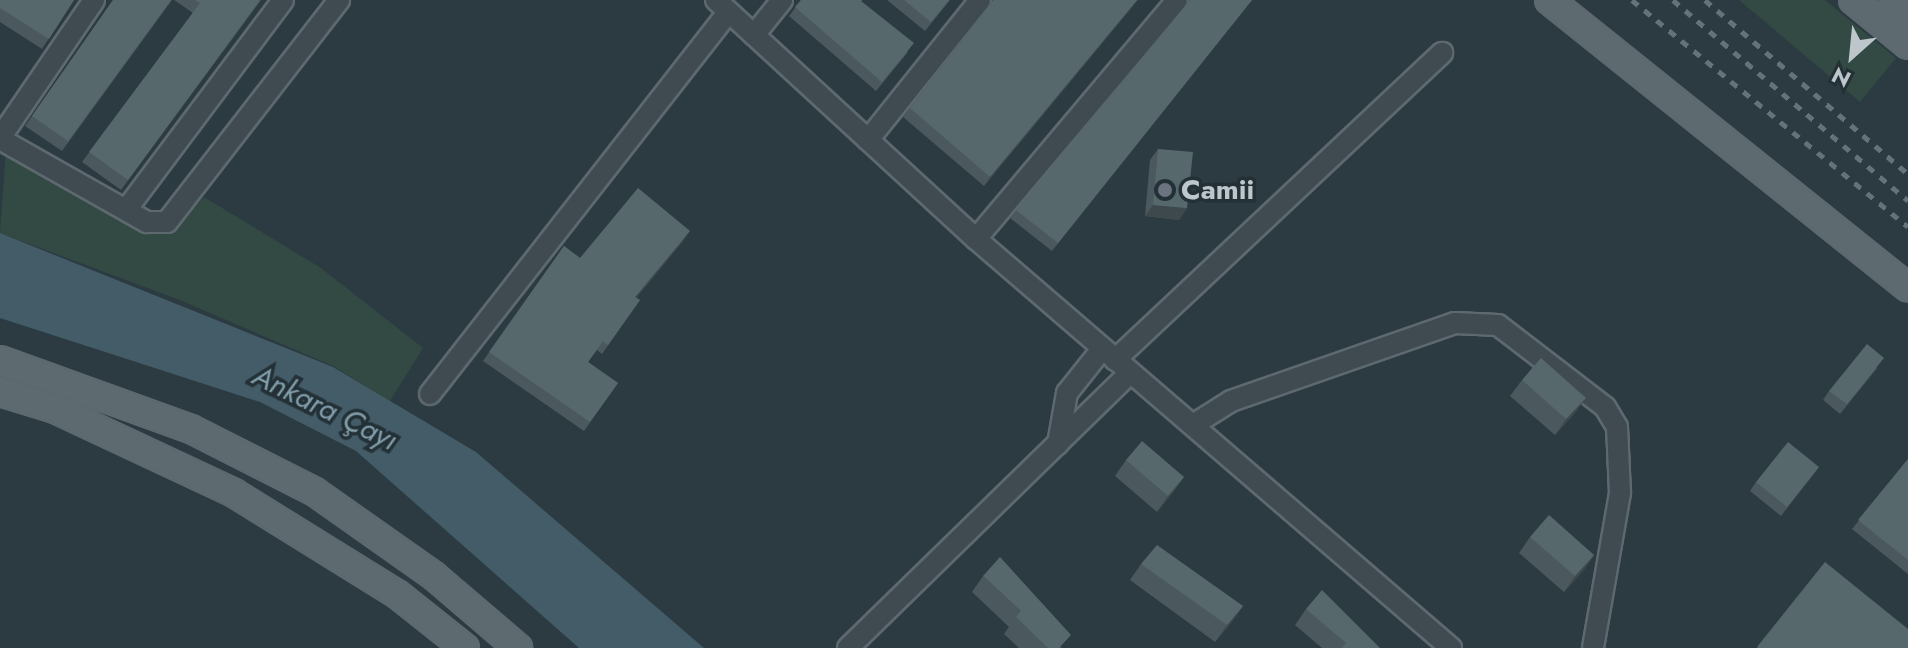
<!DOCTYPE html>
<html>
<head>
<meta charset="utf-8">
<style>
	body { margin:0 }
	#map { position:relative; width:1908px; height:648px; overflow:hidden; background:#2b3b41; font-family:Jost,sans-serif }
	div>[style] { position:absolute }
	.green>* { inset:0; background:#334943 }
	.water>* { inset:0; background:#435c68 }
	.roads { filter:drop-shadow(2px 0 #5d696f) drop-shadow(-2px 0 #5d696f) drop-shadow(0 2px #5d696f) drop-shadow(0 -2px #5d696f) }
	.minor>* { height:20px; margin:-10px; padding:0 10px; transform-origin:10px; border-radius:10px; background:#3f4b51 }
	.major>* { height:26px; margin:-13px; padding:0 13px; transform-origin:13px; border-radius:13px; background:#5d6b71 }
	.rail>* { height:5px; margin-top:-2.5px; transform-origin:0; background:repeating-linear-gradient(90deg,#647379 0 8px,transparent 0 16px) }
	.wall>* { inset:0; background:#4b595e }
	.shaded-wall>* { inset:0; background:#3d494c }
	.building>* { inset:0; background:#57686d }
	.dots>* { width:22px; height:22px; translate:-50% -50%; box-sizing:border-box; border:4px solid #233137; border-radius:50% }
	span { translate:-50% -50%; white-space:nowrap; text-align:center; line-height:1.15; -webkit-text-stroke:7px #233137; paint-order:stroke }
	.poi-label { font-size:28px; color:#bcc6cb; font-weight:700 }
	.left { translate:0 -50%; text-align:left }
	.water-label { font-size:30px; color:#819daa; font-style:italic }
	.north { position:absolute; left:1812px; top:16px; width:80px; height:80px; -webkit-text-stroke:6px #233137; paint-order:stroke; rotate:207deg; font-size:22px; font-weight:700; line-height:32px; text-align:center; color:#bcc6cb }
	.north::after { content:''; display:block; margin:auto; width:28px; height:36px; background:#bcc6cb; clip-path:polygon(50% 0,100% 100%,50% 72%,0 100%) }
</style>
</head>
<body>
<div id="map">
	<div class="green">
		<div style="clip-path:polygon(1739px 0,1825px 0,1896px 58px,1860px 102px)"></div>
		<div style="clip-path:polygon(6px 149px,141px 233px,173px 231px,204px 197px,321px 268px,423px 348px,390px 401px,333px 366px,182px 301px,0 233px)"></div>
	</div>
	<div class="water">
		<div style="clip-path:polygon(0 233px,333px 367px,476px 452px,704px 648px,579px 648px,356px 451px,260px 402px,0 318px)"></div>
	</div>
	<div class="roads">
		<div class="minor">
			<div style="left:716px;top:0;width:353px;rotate:42.6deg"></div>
			<div style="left:976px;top:239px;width:627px;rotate:40.73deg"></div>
			<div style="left:754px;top:35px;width:45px;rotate:-51.3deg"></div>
			<div style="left:0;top:138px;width:167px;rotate:-55.7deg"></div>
			<div style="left:0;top:139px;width:169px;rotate:29.5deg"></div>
			<div style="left:147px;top:222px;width:20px"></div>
			<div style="left:167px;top:222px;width:281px;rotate:-52.2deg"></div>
			<div style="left:868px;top:140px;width:179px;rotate:-51.3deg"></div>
			<div style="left:126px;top:210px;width:262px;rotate:-53.2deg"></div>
			<div style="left:976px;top:239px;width:312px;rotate:-49.9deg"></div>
			<div style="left:1115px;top:360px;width:449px;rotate:-43.2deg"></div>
			<div style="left:430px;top:394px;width:484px;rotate:-52deg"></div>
			<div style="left:1193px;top:425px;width:45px;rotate:-32.3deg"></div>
			<div style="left:1231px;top:401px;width:237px;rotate:-19.2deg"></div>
			<div style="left:1455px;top:323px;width:43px;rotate:2.7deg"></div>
			<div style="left:1498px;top:325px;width:135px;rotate:37.5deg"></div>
			<div style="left:1605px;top:407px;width:23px;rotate:59deg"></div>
			<div style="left:1617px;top:427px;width:66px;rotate:87.4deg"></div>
			<div style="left:1620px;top:493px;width:157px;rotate:99.9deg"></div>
			<div style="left:1058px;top:444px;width:52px;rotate:-80deg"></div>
			<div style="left:1067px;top:393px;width:56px;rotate:-51.5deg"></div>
			<div style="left:848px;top:648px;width:394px;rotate:-44.3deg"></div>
		</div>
		<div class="major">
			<div style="left:1549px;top:0;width:460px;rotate:38.7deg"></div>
			<div style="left:1853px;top:0;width:71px;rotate:39.3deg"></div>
			<div style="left:1894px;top:0;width:18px;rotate:38deg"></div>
			<div style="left:0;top:360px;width:203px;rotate:19.9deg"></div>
			<div style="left:191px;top:429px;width:139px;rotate:26.9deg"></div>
			<div style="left:315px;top:492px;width:146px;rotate:35.2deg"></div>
			<div style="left:434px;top:576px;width:111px;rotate:40.6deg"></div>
			<div style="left:0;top:392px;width:58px;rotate:17.2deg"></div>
			<div style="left:55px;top:409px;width:198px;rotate:25.1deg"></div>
			<div style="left:234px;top:493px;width:192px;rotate:31.8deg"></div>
			<div style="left:397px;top:594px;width:87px;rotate:38.5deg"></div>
		</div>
	</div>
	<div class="rail">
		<div style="left:1632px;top:0;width:357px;rotate:39.4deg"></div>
		<div style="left:1673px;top:0;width:309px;rotate:40.5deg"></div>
		<div style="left:1705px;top:0;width:267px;rotate:40.6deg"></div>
	</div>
	<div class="wall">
		<div style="clip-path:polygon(0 0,74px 0,42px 49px,0 22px)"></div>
		<div style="clip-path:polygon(113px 0,172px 0,62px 151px,25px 126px)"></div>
		<div style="clip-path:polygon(174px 0,261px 0,121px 190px,82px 162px,193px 13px)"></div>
		<div style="clip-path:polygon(801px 0,863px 0,861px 1px,908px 52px,876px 91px,789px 16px)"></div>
		<div style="clip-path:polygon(887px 0,950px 0,925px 31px)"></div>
		<div style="clip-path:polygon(993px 0,1138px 0,984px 186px,903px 117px)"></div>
		<div style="clip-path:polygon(1190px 0,1252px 0,1052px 251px,1010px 218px)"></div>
		<div style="clip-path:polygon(1158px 149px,1187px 208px,1179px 220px,1145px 216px,1150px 160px)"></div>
		<div style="clip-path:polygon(684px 240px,636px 298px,640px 300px,602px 354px,597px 350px,588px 362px,618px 383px,584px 431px,483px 361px,564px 246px,580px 258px)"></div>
		<div style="clip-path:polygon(1878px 367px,1840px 414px,1823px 400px,1829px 391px)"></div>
		<div style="clip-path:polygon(1522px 380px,1586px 398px,1574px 414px,1555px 435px,1510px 396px)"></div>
		<div style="clip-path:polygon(1908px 459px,1908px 574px,1852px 529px)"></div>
		<div style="clip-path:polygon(1126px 460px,1184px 477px,1157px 512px,1115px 476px)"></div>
		<div style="clip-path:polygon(1819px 467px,1781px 516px,1750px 491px,1756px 482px)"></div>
		<div style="clip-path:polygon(1530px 537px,1594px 555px,1583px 571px,1564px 592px,1519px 553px)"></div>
		<div style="clip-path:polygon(1141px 564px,1243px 606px,1231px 623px,1215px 642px,1130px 580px)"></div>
		<div style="clip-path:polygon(983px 576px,1062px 648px,1019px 648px,1004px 634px,1009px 627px,972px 592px)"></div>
		<div style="clip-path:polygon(1306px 609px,1380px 648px,1322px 648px,1295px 625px)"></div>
	</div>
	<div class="shaded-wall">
		<div style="clip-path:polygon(1137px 0,1138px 0,984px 186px,990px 177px)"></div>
		<div style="clip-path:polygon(1153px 205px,1187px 208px,1179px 220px,1145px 216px)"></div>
		<div style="clip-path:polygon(690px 231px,684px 240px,629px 306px,635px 297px)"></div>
		<div style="clip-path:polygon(1586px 398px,1574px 414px,1555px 435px,1566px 419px)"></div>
		<div style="clip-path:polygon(1184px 477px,1173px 493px,1157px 512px,1168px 496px)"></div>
		<div style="clip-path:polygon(1594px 555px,1583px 571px,1564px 592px,1575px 576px)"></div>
		<div style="clip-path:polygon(1243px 606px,1231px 623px,1215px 642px,1227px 625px)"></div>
	</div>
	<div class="building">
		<div style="clip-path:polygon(0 0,74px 0,49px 39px,0 8px)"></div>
		<div style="clip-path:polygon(113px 0,171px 0,68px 141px,32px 116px)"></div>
		<div style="clip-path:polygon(195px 0,260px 0,128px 180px,89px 152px,200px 3px)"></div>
		<div style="clip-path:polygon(801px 0,862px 0,861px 1px,914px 43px,882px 82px,795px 7px)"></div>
		<div style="clip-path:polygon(904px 0,949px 0,931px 22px)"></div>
		<div style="clip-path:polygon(993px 0,1137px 0,990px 177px,910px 108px)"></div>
		<div style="clip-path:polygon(1190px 0,1252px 0,1058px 243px,1016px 210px)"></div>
		<div style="clip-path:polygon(1158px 149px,1193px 152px,1187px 208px,1153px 205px)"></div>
		<div style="clip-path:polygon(638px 188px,690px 231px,635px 297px,640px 300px,608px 345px,603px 341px,588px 362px,618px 383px,590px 422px,489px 352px,564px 246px,580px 258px)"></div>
		<div style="clip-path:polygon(1867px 344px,1884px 358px,1847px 404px,1829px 391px)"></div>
		<div style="clip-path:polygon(1541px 358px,1586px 398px,1566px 419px,1522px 380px)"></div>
		<div style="clip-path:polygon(1142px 441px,1184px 477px,1168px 496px,1126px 460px)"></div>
		<div style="clip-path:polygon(1788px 442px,1819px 467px,1787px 507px,1756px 482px)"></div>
		<div style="clip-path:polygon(1908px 459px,1908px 560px,1858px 520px)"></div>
		<div style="clip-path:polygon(1549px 515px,1594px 555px,1575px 576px,1530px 537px)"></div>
		<div style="clip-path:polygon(1157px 545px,1243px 606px,1227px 625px,1141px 564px)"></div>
		<div style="clip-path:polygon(1000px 557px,1071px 635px,1059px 648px,1048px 648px,1016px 617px,1021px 611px,983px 576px)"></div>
		<div style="clip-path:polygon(1825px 562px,1908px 629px,1908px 648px,1758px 648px,1757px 647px)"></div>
		<div style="clip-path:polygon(1322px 590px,1380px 648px,1342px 648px,1346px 643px,1306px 609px)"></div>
	</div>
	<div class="dots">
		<div style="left:1165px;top:190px;background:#6b7280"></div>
	</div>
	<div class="poi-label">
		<span class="left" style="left:1181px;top:190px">Camii</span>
	</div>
	<div class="water-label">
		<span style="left:325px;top:408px;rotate:26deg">Ankara Çayı</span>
	</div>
	<div class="north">N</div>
</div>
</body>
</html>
